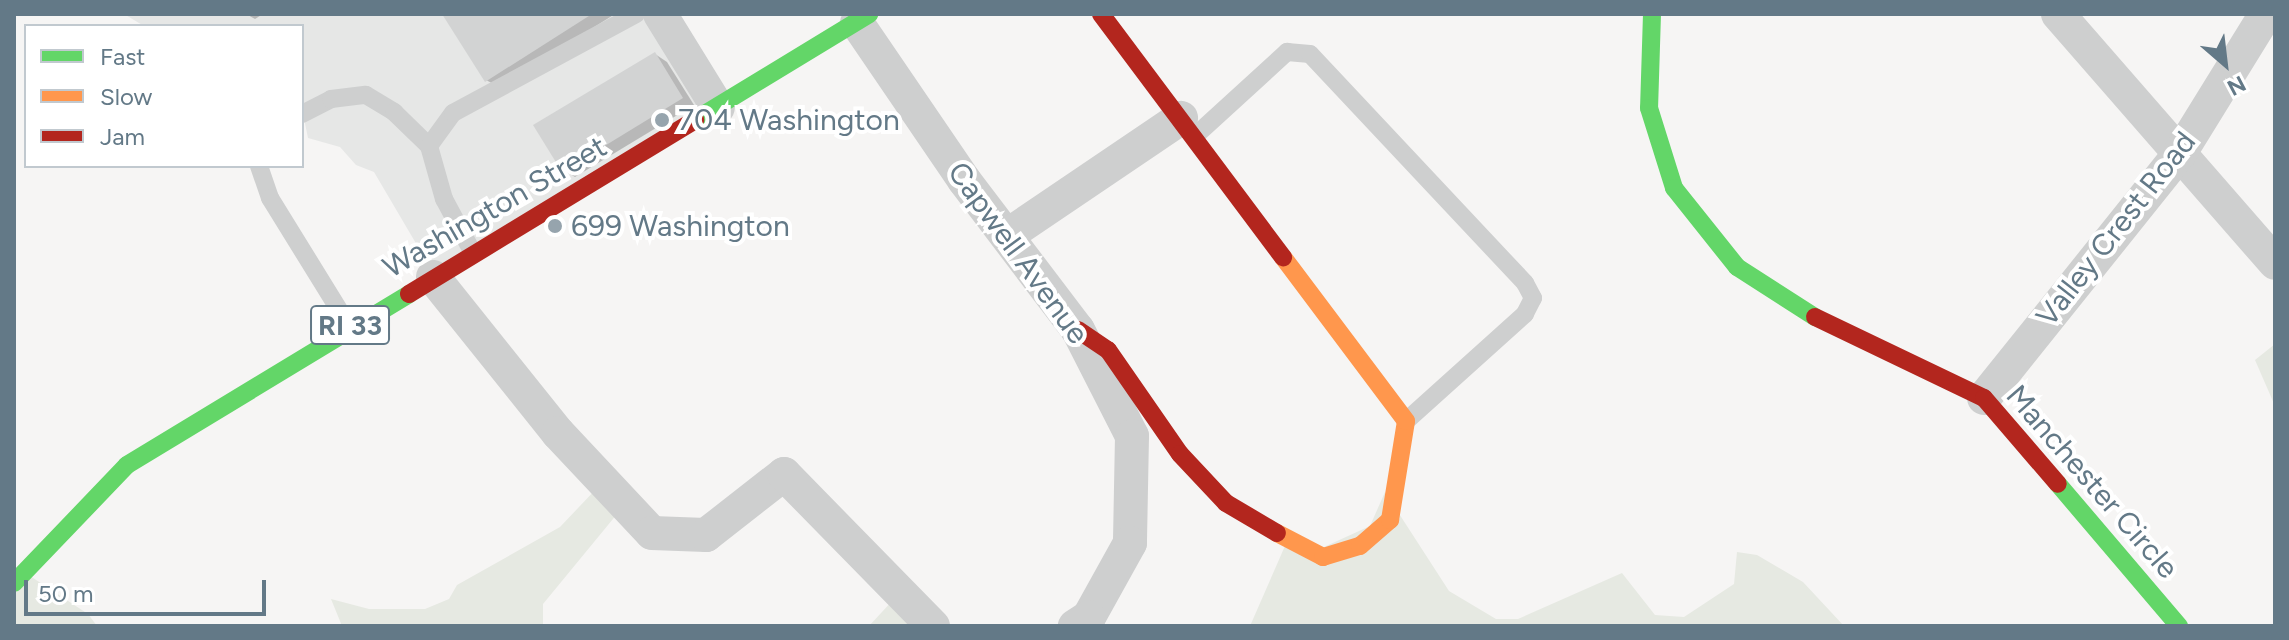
<!DOCTYPE html>
<html>
<head>
<meta charset="utf-8">
<style>
	body { margin:0 }
	#map { position:relative; width:2289px; height:640px; overflow:hidden; background:#f6f5f4; font-family:Figtree,sans-serif }
	div>[style] { position:absolute }
	.built>* { inset:0; background:#e6e7e6 }
	.green>* { inset:0; background:#e6e9e2 }
	.shadow>* { inset:0; background:#0003 }
	.building>* { inset:0; background:#d2d3d3 }
	.lane>* { height:18px; margin:-9px; padding:0 9px; transform-origin:9px; border-radius:9px; background:#cecfcf }
	.street>* { height:34px; margin:-17px; padding:0 17px; transform-origin:17px; border-radius:17px; background:#cecfcf }
	.fast>* { height:18px; margin:-9px; padding:0 9px; transform-origin:9px; border-radius:9px; background:#63d668 }
	.slow>* { height:18px; margin:-9px; padding:0 9px; transform-origin:9px; border-radius:9px; background:#ff974d }
	.jam>* { height:18px; margin:-9px; padding:0 9px; transform-origin:9px; border-radius:9px; background:#b3261e }
	.dots>* { width:22px; height:22px; translate:-50% -50%; box-sizing:border-box; border:4px solid #fff; border-radius:50% }
	span { translate:-50% -50%; white-space:nowrap; text-align:center; line-height:1.15; -webkit-text-stroke:8px #fff; paint-order:stroke }
	.shield-label span { padding:2px 6px; background:#fff; border:2px solid; border-radius:6px; -webkit-text-stroke-width:0 }
	.shield-label { font-size:28px; color:#637987; font-weight:700 }
	.poi-label { font-size:30px; color:#637987 }
	.left { translate:0 -50%; text-align:left }
	.street-label { font-size:30px; color:#637987 }
	.frame { position:absolute; inset:0; border:16px solid #637987; pointer-events:none }
	.legend { position:absolute; left:24px; top:24px; width:280px; height:144px; box-sizing:border-box; background:#fff; border:2px solid #c1c9cf; margin:0; padding:10px 14px; list-style:none; font-size:24px; color:#637987 }
	.legend li { display:flex; align-items:center; gap:16px; height:40px }
	.legend b { width:40px; border:2px solid #c1c9cf }
	.north { position:absolute; left:2185px; top:24px; width:80px; height:80px; -webkit-text-stroke:6px #fff; paint-order:stroke; rotate:152deg; font-size:22px; font-weight:700; line-height:32px; text-align:center; color:#637987 }
	.north::after { content:''; display:block; margin:auto; width:28px; height:36px; background:#637987; clip-path:polygon(50% 0,100% 100%,50% 72%,0 100%) }
	.scale { position:absolute; left:24px; top:580px; width:242px; height:36px; box-sizing:border-box; border:4px solid #637987; border-top:0; padding-left:10px; font-size:24px; line-height:28px; white-space:nowrap; color:#637987; -webkit-text-stroke:6px #fff; paint-order:stroke }
</style>
</head>
<body>
<div id="map">
	<div class="built">
		<div style="clip-path:polygon(124px 14px,658px 14px,717px 107px,434px 274px,374px 172px,356px 165px,340px 147px,308px 138px,302px 109px,302px 26px,144px 26px)"></div>
	</div>
	<div class="green">
		<div style="clip-path:polygon(2275px 344px,2275px 406px,2255px 360px)"></div>
		<div style="clip-path:polygon(598px 487px,622px 508px,543px 604px,543px 626px,342px 626px,331px 599px,369px 609px,425px 609px,449px 599px,457px 585px,560px 527px)"></div>
		<div style="clip-path:polygon(1385px 492px,1449px 591px,1496px 619px,1518px 619px,1622px 573px,1655px 615px,1684px 617px,1734px 584px,1737px 552px,1757px 555px,1803px 582px,1844px 626px,1250px 626px,1288px 539px,1324px 547px,1370px 526px)"></div>
		<div style="clip-path:polygon(27px 574px,88px 614px,97px 626px,14px 626px,14px 588px)"></div>
		<div style="clip-path:polygon(894px 599px,931px 626px,869px 626px)"></div>
	</div>
	<div class="shadow">
		<div style="clip-path:polygon(246px 14px,263px 14px,255px 19px)"></div>
		<div style="clip-path:polygon(446px 14px,615px 14px,499px 87px,486px 80px)"></div>
		<div style="clip-path:polygon(655px 54px,667px 62px,694px 105px,575px 177px,563px 170px)"></div>
	</div>
	<div class="building">
		<div style="clip-path:polygon(442px 14px,592px 14px,485px 82px)"></div>
		<div style="clip-path:polygon(655px 52px,683px 98px,562px 172px,533px 125px)"></div>
	</div>
	<div class="lane">
		<div style="left:302px;top:114px;width:33px;rotate:-27deg"></div>
		<div style="left:331px;top:99px;width:35px;rotate:-7deg"></div>
		<div style="left:366px;top:95px;width:33px;rotate:31deg"></div>
		<div style="left:394px;top:112px;width:49px;rotate:44.2deg"></div>
		<div style="left:1195px;top:136px;width:125px;rotate:-42.4deg"></div>
		<div style="left:1287px;top:52px;width:23px;rotate:5deg"></div>
		<div style="left:1310px;top:54px;width:314px;rotate:46.8deg"></div>
		<div style="left:1525px;top:283px;width:17px;rotate:62deg"></div>
		<div style="left:1533px;top:298px;width:18px;rotate:117deg"></div>
		<div style="left:1525px;top:314px;width:160px;rotate:138deg"></div>
		<div style="left:259px;top:166px;width:34px;rotate:71deg"></div>
		<div style="left:270px;top:198px;width:150px;rotate:58.3deg"></div>
		<div style="left:473px;top:253px;width:61px;rotate:-118.2deg"></div>
		<div style="left:444px;top:199px;width:55px;rotate:-105.8deg"></div>
		<div style="left:429px;top:146px;width:41px;rotate:-54deg"></div>
		<div style="left:453px;top:113px;width:208px;rotate:-28.4deg"></div>
	</div>
	<div class="street">
		<div style="left:660px;top:14px;width:110px;rotate:58.3deg"></div>
		<div style="left:2058px;top:14px;width:330px;rotate:48.9deg"></div>
		<div style="left:857px;top:23px;width:190px;rotate:55.7deg"></div>
		<div style="left:964px;top:180px;width:188px;rotate:52.8deg"></div>
		<div style="left:1078px;top:330px;width:119px;rotate:63deg"></div>
		<div style="left:1132px;top:436px;width:107px;rotate:91.1deg"></div>
		<div style="left:1130px;top:543px;width:85px;rotate:119deg"></div>
		<div style="left:1089px;top:617px;width:17px;rotate:147deg"></div>
		<div style="left:1008px;top:235px;width:209px;rotate:-34.1deg"></div>
		<div style="left:433px;top:277px;width:200px;rotate:51.3deg"></div>
		<div style="left:558px;top:433px;width:137px;rotate:46.8deg"></div>
		<div style="left:652px;top:533px;width:54px;rotate:2.1deg"></div>
		<div style="left:706px;top:535px;width:99px;rotate:-38deg"></div>
		<div style="left:784px;top:474px;width:213px;rotate:45.6deg"></div>
		<div style="left:1984px;top:398px;width:314px;rotate:-51.3deg"></div>
		<div style="left:2180px;top:153px;width:163px;rotate:-58.3deg"></div>
	</div>
	<div class="fast">
		<div style="left:1652px;top:14px;width:94px;rotate:91.8deg"></div>
		<div style="left:1649px;top:108px;width:84px;rotate:72.6deg"></div>
		<div style="left:1674px;top:188px;width:101px;rotate:51.4deg"></div>
		<div style="left:1737px;top:267px;width:93px;rotate:32.7deg"></div>
		<div style="left:695px;top:120px;width:204px;rotate:-31.3deg"></div>
		<div style="left:2058px;top:484px;width:187px;rotate:49.6deg"></div>
		<div style="left:14px;top:583px;width:163px;rotate:-46.2deg"></div>
		<div style="left:127px;top:465px;width:330px;rotate:-31.2deg"></div>
	</div>
	<div class="slow">
		<div style="left:1277px;top:533px;width:52px;rotate:27.6deg"></div>
		<div style="left:1323px;top:557px;width:39px;rotate:-17deg"></div>
		<div style="left:1360px;top:546px;width:40px;rotate:-41deg"></div>
		<div style="left:1390px;top:520px;width:100px;rotate:-80.8deg"></div>
		<div style="left:1406px;top:421px;width:205px;rotate:-126.9deg"></div>
	</div>
	<div class="jam">
		<div style="left:1101px;top:14px;width:304px;rotate:53.2deg"></div>
		<div style="left:409px;top:294px;width:335px;rotate:-31.3deg"></div>
		<div style="left:1815px;top:317px;width:187px;rotate:25.6deg"></div>
		<div style="left:1984px;top:398px;width:113px;rotate:49.3deg"></div>
		<div style="left:1078px;top:330px;width:36px;rotate:34deg"></div>
		<div style="left:1108px;top:350px;width:126px;rotate:55.3deg"></div>
		<div style="left:1180px;top:454px;width:67px;rotate:46.8deg"></div>
		<div style="left:1226px;top:503px;width:59px;rotate:30.5deg"></div>
	</div>
	<div class="dots">
		<div style="left:662px;top:120px;background:#96a4ad"></div>
		<div style="left:555px;top:226px;background:#96a4ad"></div>
	</div>
	<div class="shield-label">
		<span style="left:350px;top:325px">RI 33</span>
	</div>
	<div class="poi-label">
		<span class="left" style="left:678px;top:120px">704 Washington</span>
		<span class="left" style="left:571px;top:226px">699 Washington</span>
	</div>
	<div class="street-label">
		<span style="left:495px;top:207px;rotate:-30deg">Washington Street</span>
		<span style="left:2116px;top:229px;rotate:-52deg">Valley Crest Road</span>
		<span style="left:1018px;top:253px;rotate:54deg">Capwell Avenue</span>
		<span style="left:2092px;top:482px;rotate:49deg">Manchester Circle</span>
	</div>
	<div class="frame"></div>
	<ul class="legend">
	<li><b style="height:10px;background:#63d668"></b>Fast</li>
	<li><b style="height:10px;background:#ff974d"></b>Slow</li>
	<li><b style="height:10px;background:#b3261e"></b>Jam</li>
	</ul>
	<div class="north">N</div>
	<div class="scale">50 m</div>
</div>
</body>
</html>
